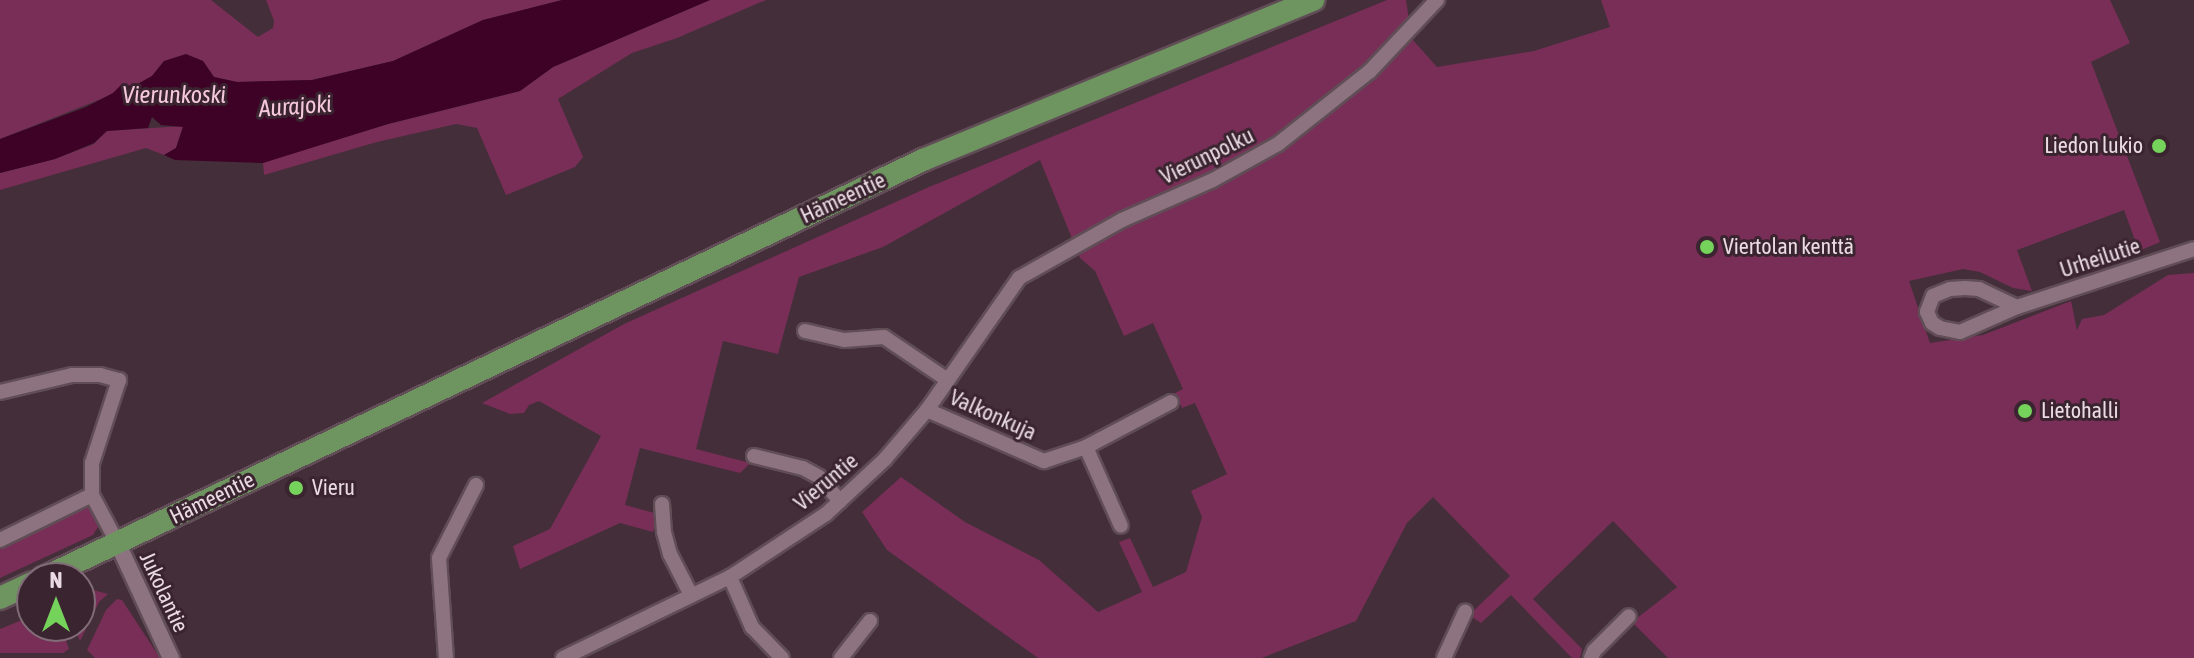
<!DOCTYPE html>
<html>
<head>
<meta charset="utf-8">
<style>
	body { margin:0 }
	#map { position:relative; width:2194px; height:658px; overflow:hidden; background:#442e39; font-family:"Asap Condensed",sans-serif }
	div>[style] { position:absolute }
	.green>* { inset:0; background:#782e57 }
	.water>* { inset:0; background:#3d0226 }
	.roads { filter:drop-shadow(2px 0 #604d56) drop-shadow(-2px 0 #604d56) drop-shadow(0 2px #604d56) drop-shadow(0 -2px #604d56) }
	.minor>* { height:14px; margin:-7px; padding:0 7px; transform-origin:7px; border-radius:7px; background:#8d737f }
	.tertiary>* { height:16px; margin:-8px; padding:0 8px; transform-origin:8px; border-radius:8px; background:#8d737f }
	.trunk>* { height:22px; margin:-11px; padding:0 11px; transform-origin:11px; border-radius:11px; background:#6e9460 }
	.dots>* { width:22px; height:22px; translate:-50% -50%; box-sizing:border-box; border:4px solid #3a242f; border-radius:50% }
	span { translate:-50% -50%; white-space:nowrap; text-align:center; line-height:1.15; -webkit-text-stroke:6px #3a242f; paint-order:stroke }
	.poi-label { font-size:22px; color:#eadbe2 }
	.right { translate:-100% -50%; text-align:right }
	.left { translate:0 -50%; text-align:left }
	.street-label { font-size:22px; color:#eadbe2 }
	.water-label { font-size:24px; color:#f6c8dd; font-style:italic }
	.north { position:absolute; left:16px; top:562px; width:80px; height:80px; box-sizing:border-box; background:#3a242f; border:2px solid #806d77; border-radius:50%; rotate:0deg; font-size:22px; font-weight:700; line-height:32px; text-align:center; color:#eadbe2 }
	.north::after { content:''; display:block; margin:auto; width:28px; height:36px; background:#75d25b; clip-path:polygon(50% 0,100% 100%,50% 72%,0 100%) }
</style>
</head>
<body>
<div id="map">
	<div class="green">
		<div style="clip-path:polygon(0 0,211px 0,258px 37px,273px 28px,274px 21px,266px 0,562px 0,483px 20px,393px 61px,312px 80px,237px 82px,214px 77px,203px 61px,164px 61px,152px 76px,134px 86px,0 139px)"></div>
		<div style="clip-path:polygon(710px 0,766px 0,677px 38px,632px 53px,558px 99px,583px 157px,575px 167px,506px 195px,477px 128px,456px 124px,377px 142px,264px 175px,263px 163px,280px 156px,388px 124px,520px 91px,553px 67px)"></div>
		<div style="clip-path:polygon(1387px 0,1406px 0,1412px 39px,1437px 67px,1534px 51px,1610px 27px,1601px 0,2110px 0,2130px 43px,2091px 62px,2160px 242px,2139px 251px,2124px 210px,2017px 250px,2032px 291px,2013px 288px,1980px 272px,1963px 269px,1909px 281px,1930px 343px,1983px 335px,2071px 301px,2077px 330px,2082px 319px,2104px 315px,2168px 275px,2194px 273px,2194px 658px,1668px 658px,1632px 622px,1677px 587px,1613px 521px,1533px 599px,1582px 649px,1580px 658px,1572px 658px,1511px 595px,1481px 623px,1469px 615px,1510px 576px,1433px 497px,1407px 523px,1356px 621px,1262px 658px,1038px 658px,887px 550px,862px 512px,901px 477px,965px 522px,1039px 560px,1098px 612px,1142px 592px,1119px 542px,1130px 538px,1153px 587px,1186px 572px,1202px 517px,1191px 491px,1227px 474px,1195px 403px,1182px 408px,1175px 393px,1183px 389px,1153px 323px,1124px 336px,1095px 271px,1080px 258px,1040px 160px,883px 247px,799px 277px,778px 354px,723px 341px,696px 449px,750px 463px,740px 473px,640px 448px,625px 505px,658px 514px,653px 532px,620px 523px,520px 569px,513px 546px,550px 529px,601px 436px,539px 401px,529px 405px,524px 413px,510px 414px,482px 403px,624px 324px,929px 187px)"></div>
		<div style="clip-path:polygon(183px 126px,176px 148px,164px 155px,146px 148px,0 190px,0 173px,55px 159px,94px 144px,106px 131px)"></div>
		<div style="clip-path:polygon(92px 495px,103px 519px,93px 535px,0 578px,0 545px)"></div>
		<div style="clip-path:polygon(93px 590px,108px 594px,99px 602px,80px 641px,74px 626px,80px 626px,80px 595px)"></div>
		<div style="clip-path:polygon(117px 599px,122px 600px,160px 658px,95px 658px,87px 650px,106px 610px)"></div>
		<div style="clip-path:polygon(32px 616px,32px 626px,61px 626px,69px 649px,63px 653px,0 653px,0 629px)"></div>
	</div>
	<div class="water">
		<div style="clip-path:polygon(562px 0,710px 0,553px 67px,520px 91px,388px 124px,263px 163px,175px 160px,164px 155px,176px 148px,183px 127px,161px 125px,152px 117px,148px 128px,107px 131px,94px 143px,55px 159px,0 173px,0 139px,86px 107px,113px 93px,121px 85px,134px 86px,152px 76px,164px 61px,186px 54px,203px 61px,214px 77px,237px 82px,312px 80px,393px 61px,483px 20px)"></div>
	</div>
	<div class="roads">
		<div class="minor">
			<div style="left:2017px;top:307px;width:42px;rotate:-154.7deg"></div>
			<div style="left:1979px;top:289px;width:14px;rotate:-176deg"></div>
			<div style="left:1965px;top:288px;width:15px;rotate:176deg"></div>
			<div style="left:1950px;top:289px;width:18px;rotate:158deg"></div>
			<div style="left:1933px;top:296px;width:17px;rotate:111deg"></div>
			<div style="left:1927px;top:312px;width:12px;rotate:66deg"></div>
			<div style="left:1932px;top:323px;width:9px;rotate:32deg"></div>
			<div style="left:1940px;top:328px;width:20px;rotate:11deg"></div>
			<div style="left:1960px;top:332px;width:62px;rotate:-23.7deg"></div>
			<div style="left:2017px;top:307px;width:186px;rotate:-18.1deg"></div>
			<div style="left:805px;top:331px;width:40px;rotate:13deg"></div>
			<div style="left:844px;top:340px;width:40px;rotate:-4.3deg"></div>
			<div style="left:884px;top:337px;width:75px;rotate:34.1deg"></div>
			<div style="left:0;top:392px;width:74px;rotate:-13.3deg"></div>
			<div style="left:72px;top:375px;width:28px"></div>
			<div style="left:100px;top:375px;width:20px;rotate:15deg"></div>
			<div style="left:119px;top:380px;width:87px;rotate:108deg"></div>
			<div style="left:92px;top:463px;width:32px;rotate:90deg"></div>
			<div style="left:92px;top:495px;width:55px;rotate:62deg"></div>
			<div style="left:927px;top:410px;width:128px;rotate:23.6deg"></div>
			<div style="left:1044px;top:461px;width:44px;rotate:-18.4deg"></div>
			<div style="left:1086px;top:447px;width:96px;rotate:-27.9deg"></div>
			<div style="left:1086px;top:447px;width:86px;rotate:66.1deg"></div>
			<div style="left:754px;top:456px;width:50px;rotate:13.8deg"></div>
			<div style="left:803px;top:468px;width:18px;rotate:29deg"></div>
			<div style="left:819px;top:477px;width:32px;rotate:49deg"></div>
			<div style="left:662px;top:504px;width:28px;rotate:86deg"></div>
			<div style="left:664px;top:532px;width:23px;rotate:75deg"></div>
			<div style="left:670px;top:554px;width:46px;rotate:62.9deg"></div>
			<div style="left:0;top:540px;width:102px;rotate:-26.1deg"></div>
			<div style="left:730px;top:577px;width:55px;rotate:66.3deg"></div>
			<div style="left:752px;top:627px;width:43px;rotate:45.9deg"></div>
			<div style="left:446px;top:658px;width:100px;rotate:-94deg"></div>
			<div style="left:439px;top:558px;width:82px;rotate:-63.1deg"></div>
			<div style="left:563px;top:658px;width:186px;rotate:-25.9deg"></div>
			<div style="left:730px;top:577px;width:115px;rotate:-33.3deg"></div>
			<div style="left:826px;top:514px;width:81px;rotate:-43deg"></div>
			<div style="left:885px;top:459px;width:65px;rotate:-49.4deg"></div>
			<div style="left:927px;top:410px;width:161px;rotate:-55.1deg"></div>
			<div style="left:1019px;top:278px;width:118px;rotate:-29.4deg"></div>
			<div style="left:1122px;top:220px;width:99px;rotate:-23.7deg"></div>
			<div style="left:1213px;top:180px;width:74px;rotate:-29deg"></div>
			<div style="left:1278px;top:144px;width:117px;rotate:-38.4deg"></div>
			<div style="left:1370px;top:71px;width:98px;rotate:-46.7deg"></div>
			<div style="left:841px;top:658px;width:47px;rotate:-51.9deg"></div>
			<div style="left:1444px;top:658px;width:51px;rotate:-65.5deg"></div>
			<div style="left:1591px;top:658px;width:8px;rotate:-67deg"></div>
			<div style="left:1594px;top:651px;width:49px;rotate:-45deg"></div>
		</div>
		<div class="tertiary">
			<div style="left:118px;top:544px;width:126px;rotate:65.1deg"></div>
		</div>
		<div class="trunk">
			<div style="left:43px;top:578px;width:974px;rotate:-25.41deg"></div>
			<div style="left:923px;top:160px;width:422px;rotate:-22.3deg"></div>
			<div style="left:0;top:598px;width:35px;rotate:-25deg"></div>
		</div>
	</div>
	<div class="dots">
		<div style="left:2159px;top:146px;background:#75d25b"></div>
		<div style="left:1707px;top:247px;background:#75d25b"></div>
		<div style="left:2025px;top:411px;background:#75d25b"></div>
		<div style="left:296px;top:488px;background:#75d25b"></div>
	</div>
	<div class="poi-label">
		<span class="right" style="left:2143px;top:146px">Liedon lukio</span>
		<span class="left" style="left:1723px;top:247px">Viertolan kenttä</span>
		<span class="left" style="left:2041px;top:411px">Lietohalli</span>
		<span class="left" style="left:312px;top:488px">Vieru</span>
	</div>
	<div class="street-label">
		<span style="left:1207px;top:156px;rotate:-26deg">Vierunpolku</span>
		<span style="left:843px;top:198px;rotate:-25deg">Hämeentie</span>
		<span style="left:2100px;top:258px;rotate:-18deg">Urheilutie</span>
		<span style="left:993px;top:415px;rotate:24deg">Valkonkuja</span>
		<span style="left:826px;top:482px;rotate:-40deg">Vieruntie</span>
		<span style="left:212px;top:498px;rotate:-26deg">Hämeentie</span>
		<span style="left:164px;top:592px;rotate:65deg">Jukolantie</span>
	</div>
	<div class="water-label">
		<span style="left:174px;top:95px">Vierunkoski</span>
		<span style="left:295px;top:106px;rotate:-4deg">Aurajoki</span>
	</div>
	<div class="north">N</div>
</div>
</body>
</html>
